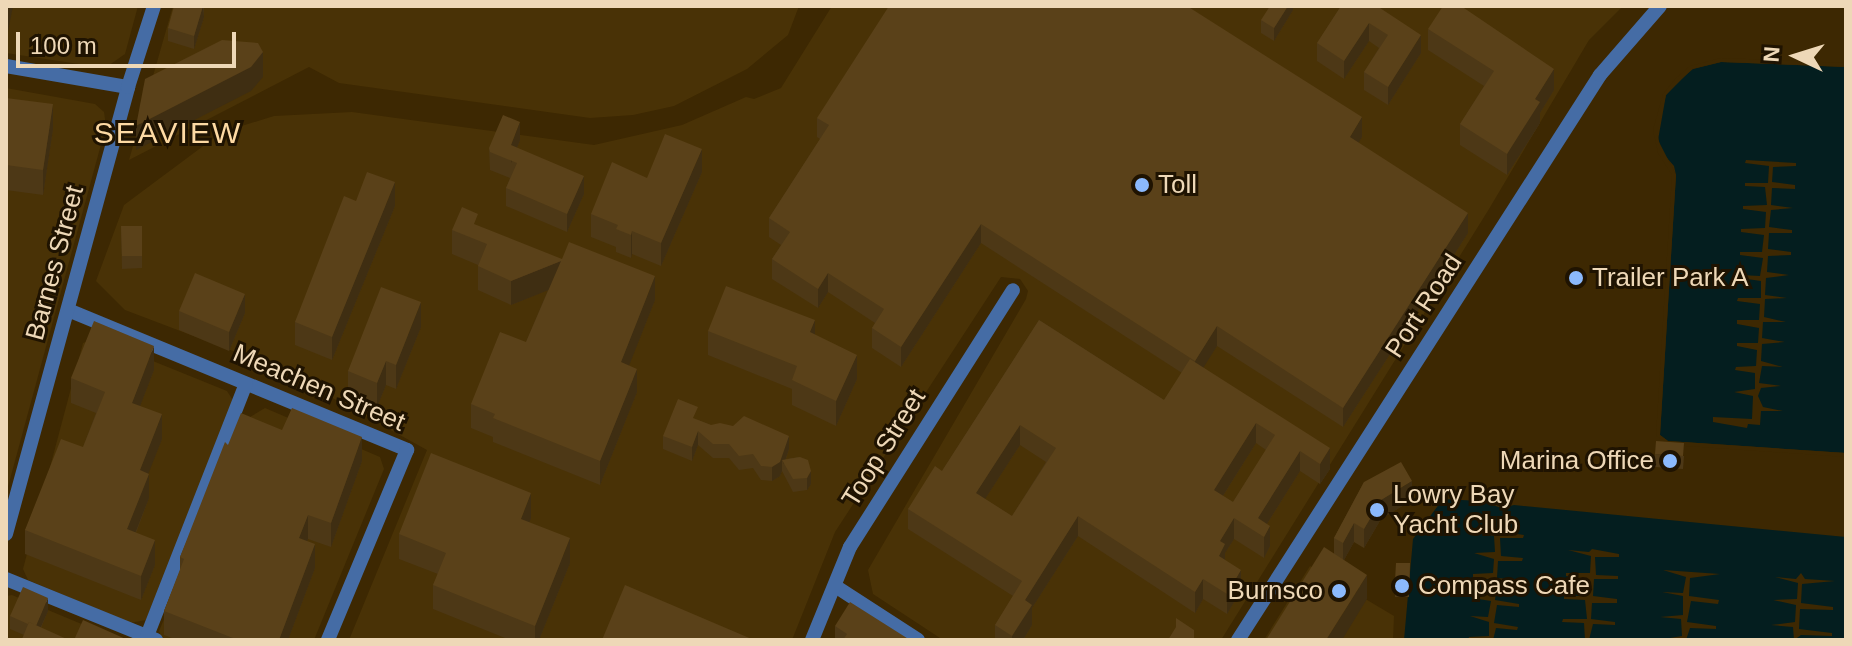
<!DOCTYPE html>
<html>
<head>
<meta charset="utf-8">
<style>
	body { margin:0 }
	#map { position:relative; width:1852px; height:646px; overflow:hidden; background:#3d2802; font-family:Helvetica,sans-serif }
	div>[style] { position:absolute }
	.built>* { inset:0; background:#493206 }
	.water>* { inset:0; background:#041e1f }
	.pier>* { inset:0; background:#3d2802 }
	.street>* { height:14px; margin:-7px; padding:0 7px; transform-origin:7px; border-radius:7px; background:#456ca5 }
	.wall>* { inset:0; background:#4d3816 }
	.shaded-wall>* { inset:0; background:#3f2e12 }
	.building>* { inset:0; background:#5a4119 }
	.dots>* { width:22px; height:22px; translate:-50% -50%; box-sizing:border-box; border:4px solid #1f1301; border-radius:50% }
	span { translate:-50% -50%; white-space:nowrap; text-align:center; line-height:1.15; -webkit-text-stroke:6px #1f1301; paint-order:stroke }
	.poi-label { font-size:26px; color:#eed8b7 }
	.left { translate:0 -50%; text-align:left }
	.right { translate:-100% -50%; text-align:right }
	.street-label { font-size:26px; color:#eed8b7 }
	.quarter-label { font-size:30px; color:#fdd9a3; letter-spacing:2px }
	.frame { position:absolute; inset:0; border:8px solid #eed8b7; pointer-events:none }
	.north { position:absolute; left:1756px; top:16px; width:80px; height:80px; -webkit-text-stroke:6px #1f1301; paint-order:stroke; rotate:274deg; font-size:22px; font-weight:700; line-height:32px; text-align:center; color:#eed8b7 }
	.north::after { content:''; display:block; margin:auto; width:28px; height:36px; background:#eed8b7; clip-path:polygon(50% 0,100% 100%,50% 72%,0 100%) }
	.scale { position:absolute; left:16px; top:32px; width:220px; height:36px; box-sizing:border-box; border:4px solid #eed8b7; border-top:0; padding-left:10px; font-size:24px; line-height:28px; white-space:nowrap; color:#eed8b7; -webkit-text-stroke:6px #1f1301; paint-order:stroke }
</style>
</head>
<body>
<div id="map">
	<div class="built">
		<div style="clip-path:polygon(6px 6px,138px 6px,125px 54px,105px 68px,6px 53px)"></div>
		<div style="clip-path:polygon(173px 6px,799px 6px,788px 35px,747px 69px,674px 106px,633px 115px,590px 118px,339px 83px,309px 67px,129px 160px)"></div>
		<div style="clip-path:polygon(832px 6px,1623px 6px,1589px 40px,1489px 209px,1221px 640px,943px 640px,873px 594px,868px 570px,1026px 299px,1028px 291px,1020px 279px,1001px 277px,835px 532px,792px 640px,349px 640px,427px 450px,280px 369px,125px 310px,96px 281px,124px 205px,222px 132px,274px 116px,352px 112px,594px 145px,682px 125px,746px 97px,754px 99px,781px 88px)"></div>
		<div style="clip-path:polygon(6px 88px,95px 104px,104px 112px,106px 126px,6px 494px)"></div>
		<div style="clip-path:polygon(96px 338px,227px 391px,234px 402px,146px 620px,130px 623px,28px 580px,23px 569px,83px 343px)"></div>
		<div style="clip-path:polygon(265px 408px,380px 457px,384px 469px,314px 640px,163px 640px,159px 631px,250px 417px)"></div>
		<div style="clip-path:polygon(1310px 566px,1394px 616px,1393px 640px,1264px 640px)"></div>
		<div style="clip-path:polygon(12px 595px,120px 640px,6px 640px,6px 596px)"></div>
	</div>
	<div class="water">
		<div style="clip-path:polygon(1721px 62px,1846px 67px,1846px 453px,1668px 441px,1660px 435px,1676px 175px,1674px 166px,1661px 151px,1657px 131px,1666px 95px,1679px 81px,1693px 69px)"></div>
		<div style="clip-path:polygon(1443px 499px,1480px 501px,1502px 508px,1514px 505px,1846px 537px,1846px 640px,1404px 640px,1413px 539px)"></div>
	</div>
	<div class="pier">
		<div style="clip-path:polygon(1721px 58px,1846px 63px,1846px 67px,1721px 62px,1692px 69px,1666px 95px,1658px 140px,1676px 175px,1660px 435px,1668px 441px,1846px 453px,1846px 457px,1671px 445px,1656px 436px,1672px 175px,1658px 153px,1653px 130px,1663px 94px,1676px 78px,1690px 66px)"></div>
		<div style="clip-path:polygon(1746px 160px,1796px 163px,1796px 166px,1773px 167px,1772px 182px,1795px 185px,1795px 189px,1772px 188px,1771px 205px,1793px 208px,1771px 210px,1769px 227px,1792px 230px,1792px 233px,1769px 233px,1768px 249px,1791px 252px,1791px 255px,1768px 256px,1767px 272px,1789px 275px,1766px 278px,1765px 295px,1787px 298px,1765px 299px,1764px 317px,1786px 322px,1763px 322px,1762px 338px,1785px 342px,1762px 344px,1761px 361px,1783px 367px,1762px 366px,1759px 383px,1781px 386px,1761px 388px,1758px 396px,1763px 407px,1783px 411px,1761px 411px,1760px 425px,1748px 424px,1747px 428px,1713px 422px,1713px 417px,1752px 419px,1753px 396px,1734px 392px,1755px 389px,1755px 373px,1735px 370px,1736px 367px,1756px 366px,1757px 350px,1737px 346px,1737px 343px,1758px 343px,1759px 328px,1737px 324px,1737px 320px,1759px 320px,1760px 304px,1737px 301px,1738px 298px,1761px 298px,1761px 281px,1740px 278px,1740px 275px,1760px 276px,1763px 258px,1740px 255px,1740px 252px,1762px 252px,1764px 235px,1741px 232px,1741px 229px,1765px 228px,1766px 212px,1743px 209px,1743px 206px,1767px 205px,1765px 187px,1745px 186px,1745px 183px,1768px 183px,1769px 166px,1745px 163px)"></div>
		<div style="clip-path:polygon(1496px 531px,1524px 535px,1523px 538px,1500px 538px,1501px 556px,1523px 558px,1522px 561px,1498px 561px,1497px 578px,1521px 580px,1521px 584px,1497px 584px,1495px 600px,1519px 604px,1519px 607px,1497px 605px,1494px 623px,1518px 627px,1517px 630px,1496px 628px,1493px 640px,1468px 640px,1469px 637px,1489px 636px,1489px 622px,1470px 616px,1488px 617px,1491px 601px,1472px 598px,1472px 595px,1492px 594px,1493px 580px,1473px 577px,1473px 574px,1493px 573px,1494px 559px,1474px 553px,1495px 552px,1494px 536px,1476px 532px)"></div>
		<div style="clip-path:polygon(1592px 549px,1619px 554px,1619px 557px,1595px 557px,1596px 575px,1618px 576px,1618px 579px,1594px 579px,1593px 596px,1617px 599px,1617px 603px,1592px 603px,1591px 619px,1615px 622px,1615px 625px,1593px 624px,1589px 640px,1585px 640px,1584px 623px,1562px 622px,1563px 619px,1587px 619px,1585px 600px,1564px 599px,1564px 596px,1588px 596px,1589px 580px,1566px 576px,1566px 573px,1590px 573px,1591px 556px,1568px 550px,1589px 552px)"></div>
		<div style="clip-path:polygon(1663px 570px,1720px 574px,1690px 578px,1689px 596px,1719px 600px,1718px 604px,1691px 601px,1687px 622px,1716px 626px,1716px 629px,1690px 628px,1686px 640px,1658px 640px,1682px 636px,1681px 619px,1660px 617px,1683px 615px,1683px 596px,1662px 592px,1683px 593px,1686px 577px)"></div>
		<div style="clip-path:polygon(1801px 573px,1805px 579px,1835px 581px,1802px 584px,1801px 603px,1833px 607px,1833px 610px,1800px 609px,1799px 629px,1832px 633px,1832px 636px,1801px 635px,1794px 640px,1793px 627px,1771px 625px,1795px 622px,1796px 605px,1773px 600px,1797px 599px,1798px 583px,1775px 577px,1796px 579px)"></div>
	</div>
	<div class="street">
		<div style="left:6px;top:66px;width:124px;rotate:9.8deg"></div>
		<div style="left:68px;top:310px;width:367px;rotate:22.4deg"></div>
		<div style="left:407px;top:450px;width:206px;rotate:112.6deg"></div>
		<div style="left:6px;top:534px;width:463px;rotate:-74.7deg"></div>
		<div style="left:128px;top:87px;width:85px;rotate:-72.2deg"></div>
		<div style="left:6px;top:579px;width:162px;rotate:22.1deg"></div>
		<div style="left:835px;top:586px;width:99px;rotate:33deg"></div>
		<div style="left:147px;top:636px;width:271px;rotate:-68.6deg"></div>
		<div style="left:812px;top:640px;width:100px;rotate:-67.8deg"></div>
		<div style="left:850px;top:547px;width:304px;rotate:-57.6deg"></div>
		<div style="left:1238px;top:640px;width:671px;rotate:-57.35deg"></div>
		<div style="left:1600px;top:75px;width:91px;rotate:-49deg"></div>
	</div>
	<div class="wall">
		<div style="clip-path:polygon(204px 6px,204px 17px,194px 49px,168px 41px,168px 28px)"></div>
		<div style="clip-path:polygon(1293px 6px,1293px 10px,1274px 41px,1261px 33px,1261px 20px)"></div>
		<div style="clip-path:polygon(1341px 6px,1421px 53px,1388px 105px,1364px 90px,1364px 72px,1379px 48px,1369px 41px,1344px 79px,1317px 61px,1317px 43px)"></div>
		<div style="clip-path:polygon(1428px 29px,1554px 90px,1540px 113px,1540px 123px,1507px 175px,1460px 145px,1460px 124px,1484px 86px,1428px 50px)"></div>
		<div style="clip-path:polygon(6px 98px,53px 129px,43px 195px,6px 190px)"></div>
		<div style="clip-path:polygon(evenodd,817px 118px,1362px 137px,1358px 143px,1468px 233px,1343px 427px,1217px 346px,1203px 367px,1330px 469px,1320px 484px,1300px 471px,1267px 524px,1270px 546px,1264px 558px,1234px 539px,1225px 553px,1225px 560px,1241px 590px,1227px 614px,1203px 599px,1195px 613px,1078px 536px,1032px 608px,1032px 625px,1023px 640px,995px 640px,995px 625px,1013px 596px,908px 529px,908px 509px,942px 471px,1039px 320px,1164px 400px,1182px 373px,981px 243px,901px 367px,872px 348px,872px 328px,875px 323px,828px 292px,818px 308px,772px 279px,772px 259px,781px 245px,769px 237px,769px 218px,820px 139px,817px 137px,817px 118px,1256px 443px,1266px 450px,1233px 502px,1223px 496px,1256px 443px,817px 118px,1020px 445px,1046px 462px,1012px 516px,985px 499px,1020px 445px)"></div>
		<div style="clip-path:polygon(520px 140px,517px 148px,584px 194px,567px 232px,506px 206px,506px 188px,510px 178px,490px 170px,489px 148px)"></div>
		<div style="clip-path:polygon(702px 172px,661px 266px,632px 254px,631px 258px,616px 252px,616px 247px,591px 237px,591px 214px,647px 178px)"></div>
		<div style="clip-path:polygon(356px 201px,395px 206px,332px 360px,295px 345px,295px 322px)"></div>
		<div style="clip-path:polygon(121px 226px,142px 226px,142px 268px,122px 269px)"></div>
		<div style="clip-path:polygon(478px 226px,655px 300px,629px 365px,637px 392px,600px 485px,493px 442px,493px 437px,471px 428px,471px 404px,526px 342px,548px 290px,511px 305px,478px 290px,478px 265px,452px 254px,452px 230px)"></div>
		<div style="clip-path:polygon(179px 311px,245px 313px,229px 351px,179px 330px)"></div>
		<div style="clip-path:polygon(421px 327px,396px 389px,386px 385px,377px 407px,348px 396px,348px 371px)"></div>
		<div style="clip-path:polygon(708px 331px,815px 335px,857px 379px,836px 426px,792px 405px,792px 389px,708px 355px)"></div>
		<div style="clip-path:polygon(154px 370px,140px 406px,162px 439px,148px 473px,149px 498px,136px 533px,155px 565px,141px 600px,25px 554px,25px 530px,83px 447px,96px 413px,71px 403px,71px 378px)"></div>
		<div style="clip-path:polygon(698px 420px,711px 425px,789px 449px,786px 459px,800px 457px,811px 484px,807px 490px,793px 492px,782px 471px,780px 476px,772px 481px,761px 480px,753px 468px,739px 470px,729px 458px,713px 458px,698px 445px,692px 461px,663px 449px,663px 436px)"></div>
		<div style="clip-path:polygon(282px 430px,362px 461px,331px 547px,308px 539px,307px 541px,315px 568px,288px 640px,177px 640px,164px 635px,164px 611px,180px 572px,180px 557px,228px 445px)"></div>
		<div style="clip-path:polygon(1655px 454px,1684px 456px,1683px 469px,1655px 467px)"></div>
		<div style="clip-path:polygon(1364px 482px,1412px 500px,1381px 519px,1364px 548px,1354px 542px,1344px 560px,1367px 599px,1334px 554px,1334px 538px)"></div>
		<div style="clip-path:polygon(531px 518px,529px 522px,570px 563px,539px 640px,510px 640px,433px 609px,433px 585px,438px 574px,399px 559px,399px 534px)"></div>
		<div style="clip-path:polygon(1396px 563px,1410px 563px,1409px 597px,1395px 597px)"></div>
		<div style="clip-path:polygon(48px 611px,41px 628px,24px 635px,10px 629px,10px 616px)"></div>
		<div style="clip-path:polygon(835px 626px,910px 640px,835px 640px)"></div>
	</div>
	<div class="shaded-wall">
		<div style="clip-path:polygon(8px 6px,13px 6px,6px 42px,6px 18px)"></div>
		<div style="clip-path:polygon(203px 6px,204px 17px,194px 49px,194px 36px)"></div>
		<div style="clip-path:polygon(1288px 6px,1293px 6px,1293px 10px,1274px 41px,1274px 28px)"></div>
		<div style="clip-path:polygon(1369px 23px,1369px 41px,1344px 79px,1344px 61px)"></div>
		<div style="clip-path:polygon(1421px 35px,1421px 53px,1388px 105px,1388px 87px)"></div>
		<div style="clip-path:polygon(263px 52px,263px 77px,251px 91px,136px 150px,136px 126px)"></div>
		<div style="clip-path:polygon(1554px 69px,1554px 90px,1540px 113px,1540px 123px,1507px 175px,1507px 154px,1535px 99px)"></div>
		<div style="clip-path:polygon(53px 104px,53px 129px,43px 195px,43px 170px)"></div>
		<div style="clip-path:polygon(1362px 117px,1362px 137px,1350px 157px,1350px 137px)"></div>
		<div style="clip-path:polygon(520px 122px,520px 140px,511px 163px,511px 145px)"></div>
		<div style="clip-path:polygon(702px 149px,702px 172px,661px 266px,661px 243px)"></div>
		<div style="clip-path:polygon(584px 176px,584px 194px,567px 232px,567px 214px)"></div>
		<div style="clip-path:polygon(395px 182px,395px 206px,332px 360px,332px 337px)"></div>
		<div style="clip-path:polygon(1468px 213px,1468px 233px,1343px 427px,1343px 408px)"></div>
		<div style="clip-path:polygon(981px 224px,981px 243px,901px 367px,901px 347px)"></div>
		<div style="clip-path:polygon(632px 231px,632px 254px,631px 258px,631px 235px)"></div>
		<div style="clip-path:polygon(561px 261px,561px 285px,511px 305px,511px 281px)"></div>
		<div style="clip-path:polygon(828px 273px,828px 292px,818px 308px,818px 289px)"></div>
		<div style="clip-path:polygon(655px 276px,655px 300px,621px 386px,621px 362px)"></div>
		<div style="clip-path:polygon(245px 294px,245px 313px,229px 351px,229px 332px)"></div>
		<div style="clip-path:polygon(421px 302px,421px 327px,396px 389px,396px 365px)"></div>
		<div style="clip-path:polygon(815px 320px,815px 345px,810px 332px)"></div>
		<div style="clip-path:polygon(1217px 326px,1217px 346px,1195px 381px,1195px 361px)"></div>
		<div style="clip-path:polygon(154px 346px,154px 370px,132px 427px,132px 403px)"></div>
		<div style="clip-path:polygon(857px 355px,857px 379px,836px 426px,836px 401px)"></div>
		<div style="clip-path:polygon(386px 361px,386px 385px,377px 407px,377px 383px)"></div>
		<div style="clip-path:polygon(637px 369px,637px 392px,600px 485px,600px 461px)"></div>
		<div style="clip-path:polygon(162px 414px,162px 439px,140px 495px,140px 470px)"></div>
		<div style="clip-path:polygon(1256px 423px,1256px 443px,1214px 510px,1214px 490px)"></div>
		<div style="clip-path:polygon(1020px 425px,1020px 445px,976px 513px,976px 493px)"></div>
		<div style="clip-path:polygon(698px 431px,698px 445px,692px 461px,692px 447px)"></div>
		<div style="clip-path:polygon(789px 436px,789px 449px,784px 464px,782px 460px,782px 471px,780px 476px,772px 481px,772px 467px)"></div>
		<div style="clip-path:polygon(362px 437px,362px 461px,331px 547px,331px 523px)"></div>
		<div style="clip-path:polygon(1330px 448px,1330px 469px,1320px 484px,1320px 464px)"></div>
		<div style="clip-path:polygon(1300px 451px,1300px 471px,1260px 535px,1258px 518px)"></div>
		<div style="clip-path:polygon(811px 471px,811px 484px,807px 490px,807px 478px)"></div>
		<div style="clip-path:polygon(149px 474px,149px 498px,127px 554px,127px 529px)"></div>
		<div style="clip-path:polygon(1412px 481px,1412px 500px,1381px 519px,1364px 548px,1364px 529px,1381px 500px)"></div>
		<div style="clip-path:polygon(531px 493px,531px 518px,521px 544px,521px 519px)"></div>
		<div style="clip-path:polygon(308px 515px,308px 539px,299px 562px,299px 538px)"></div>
		<div style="clip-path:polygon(1078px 516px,1078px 536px,1032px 608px,1032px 625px,1023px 640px,1012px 640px,1012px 636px,1025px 600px)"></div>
		<div style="clip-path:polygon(1234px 518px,1234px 539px,1225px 553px,1225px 564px,1219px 556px,1220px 541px)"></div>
		<div style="clip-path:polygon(1354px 523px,1354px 542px,1343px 562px,1343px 543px)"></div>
		<div style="clip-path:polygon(1270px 526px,1270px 546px,1264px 558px,1264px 537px)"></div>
		<div style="clip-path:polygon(570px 538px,570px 563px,539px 640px,535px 640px,535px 626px)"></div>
		<div style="clip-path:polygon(155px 540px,155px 565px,141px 600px,141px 576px)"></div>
		<div style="clip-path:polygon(315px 544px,315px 568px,288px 640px,279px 640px)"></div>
		<div style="clip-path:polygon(1241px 570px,1241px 590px,1227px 614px,1227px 594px)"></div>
		<div style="clip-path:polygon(1367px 575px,1367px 599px,1342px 640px,1326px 640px)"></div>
		<div style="clip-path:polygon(1203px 579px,1203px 599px,1195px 613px,1195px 592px)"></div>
		<div style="clip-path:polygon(48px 598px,48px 611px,35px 640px,35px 627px)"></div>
	</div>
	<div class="building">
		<div style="clip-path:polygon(174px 6px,203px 6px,194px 36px,168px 28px)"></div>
		<div style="clip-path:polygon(889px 6px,1187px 6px,1362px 117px,1350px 137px,1468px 213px,1343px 408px,1217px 326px,1195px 361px,981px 224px,901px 347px,872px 328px,884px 309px,828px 273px,818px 289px,772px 259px,790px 232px,769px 218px,829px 125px,817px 118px)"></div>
		<div style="clip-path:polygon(1270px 6px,1288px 6px,1274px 28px,1261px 20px)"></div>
		<div style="clip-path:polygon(1341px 6px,1377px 6px,1421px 35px,1388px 87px,1364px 72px,1388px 35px,1369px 23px,1344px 61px,1317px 43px)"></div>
		<div style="clip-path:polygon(1443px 6px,1461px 6px,1554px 69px,1535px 99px,1540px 102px,1507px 154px,1460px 124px,1494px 71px,1428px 29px)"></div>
		<div style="clip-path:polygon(222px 40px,258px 43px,263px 52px,251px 67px,136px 126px,145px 79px)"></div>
		<div style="clip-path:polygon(6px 98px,53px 104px,43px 170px,6px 165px)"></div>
		<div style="clip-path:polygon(503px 115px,520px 122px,511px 145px,584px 176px,567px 214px,506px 188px,517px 163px,490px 152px,489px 148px)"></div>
		<div style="clip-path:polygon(665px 134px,702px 149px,661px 243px,632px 231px,631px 235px,616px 229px,618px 225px,591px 214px,612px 162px,647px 178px)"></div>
		<div style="clip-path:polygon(367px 172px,395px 182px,332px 337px,295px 322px,344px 196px,356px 201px)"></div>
		<div style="clip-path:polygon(462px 207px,478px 214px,474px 224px,562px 259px,569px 242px,655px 276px,621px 362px,637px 369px,600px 461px,493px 418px,495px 414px,471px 404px,500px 332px,526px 342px,561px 261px,511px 281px,478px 266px,487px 244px,452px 230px)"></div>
		<div style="clip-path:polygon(121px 226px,142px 226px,142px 256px,122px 256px)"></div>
		<div style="clip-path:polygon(195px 273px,245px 294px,229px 332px,179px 311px)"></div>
		<div style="clip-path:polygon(726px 286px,815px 320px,810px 332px,857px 355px,836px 401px,792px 380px,797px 366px,708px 331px)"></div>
		<div style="clip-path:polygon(381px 287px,421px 302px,396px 365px,386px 361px,377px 383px,348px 371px)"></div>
		<div style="clip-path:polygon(evenodd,1039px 320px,1164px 400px,1190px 359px,1330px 448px,1320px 464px,1300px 451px,1258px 518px,1270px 526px,1264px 537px,1234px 518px,1220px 541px,1225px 544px,1219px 556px,1241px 570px,1227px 594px,1203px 579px,1195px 592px,1078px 516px,1025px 600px,1032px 605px,1012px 636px,995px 625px,1022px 581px,908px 509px,935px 466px,942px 471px,1039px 320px,1256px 423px,1275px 435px,1233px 502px,1214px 490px,1256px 423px,1039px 320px,1020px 425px,1056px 448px,1012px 516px,976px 493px,1020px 425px)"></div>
		<div style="clip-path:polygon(94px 321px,154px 346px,132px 403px,162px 414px,140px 470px,149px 474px,127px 529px,155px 540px,141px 576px,25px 530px,61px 439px,83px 447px,105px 392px,71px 378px)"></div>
		<div style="clip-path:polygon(678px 399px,698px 407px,693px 418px,711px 425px,720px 423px,733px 426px,744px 416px,789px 436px,780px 462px,772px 467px,761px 466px,753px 454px,739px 456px,729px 444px,713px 444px,698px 431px,692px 447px,663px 436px)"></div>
		<div style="clip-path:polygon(292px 408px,362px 437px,331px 523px,308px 515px,299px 538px,315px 544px,279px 640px,238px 640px,164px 611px,184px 559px,180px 557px,225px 442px,228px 445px,241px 413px,282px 430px)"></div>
		<div style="clip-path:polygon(1656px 441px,1684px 443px,1683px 456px,1655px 454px)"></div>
		<div style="clip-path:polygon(431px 453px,531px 493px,521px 519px,570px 538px,535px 626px,433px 585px,446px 553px,399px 534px)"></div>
		<div style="clip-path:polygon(800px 457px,808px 460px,811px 471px,807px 478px,793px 479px,782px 460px)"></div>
		<div style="clip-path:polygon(1401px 462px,1412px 481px,1381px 500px,1364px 529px,1354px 523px,1343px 543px,1334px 538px,1364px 482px)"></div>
		<div style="clip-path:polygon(1324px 547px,1367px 575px,1326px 640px,1266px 640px)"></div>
		<div style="clip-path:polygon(1396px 563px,1410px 563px,1409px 585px,1395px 584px)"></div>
		<div style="clip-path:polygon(625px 585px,754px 640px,602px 640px)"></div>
		<div style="clip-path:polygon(23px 587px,48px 598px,36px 626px,29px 622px,28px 624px,10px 616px)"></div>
		<div style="clip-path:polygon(850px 602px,910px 640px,843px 640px,847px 634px,835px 626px)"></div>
		<div style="clip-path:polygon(1176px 618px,1194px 630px,1194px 640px,1168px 640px,1176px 627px)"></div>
		<div style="clip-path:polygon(83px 620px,128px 640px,74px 640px)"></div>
		<div style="clip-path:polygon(29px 622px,69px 640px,22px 639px)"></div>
	</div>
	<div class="dots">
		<div style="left:1142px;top:185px;background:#8bb9fc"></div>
		<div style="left:1576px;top:278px;background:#8bb9fc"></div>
		<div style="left:1670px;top:461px;background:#8bb9fc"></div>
		<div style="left:1377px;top:510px;background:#8bb9fc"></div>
		<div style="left:1402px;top:586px;background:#8bb9fc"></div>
		<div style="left:1339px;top:591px;background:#8bb9fc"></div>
	</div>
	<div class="poi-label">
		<span class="left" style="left:1158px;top:185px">Toll</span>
		<span class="left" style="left:1592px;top:278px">Trailer Park A</span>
		<span class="right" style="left:1654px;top:461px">Marina Office</span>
		<span class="left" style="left:1393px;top:510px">Lowry Bay<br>Yacht Club</span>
		<span class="left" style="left:1418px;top:586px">Compass Cafe</span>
		<span class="right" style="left:1323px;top:591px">Burnsco</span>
	</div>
	<div class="street-label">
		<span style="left:55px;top:263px;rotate:-75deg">Barnes Street</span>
		<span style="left:1424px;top:306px;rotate:-57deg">Port Road</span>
		<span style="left:319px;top:388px;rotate:23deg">Meachen Street</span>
		<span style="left:884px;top:448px;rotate:-58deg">Toop Street</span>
	</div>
	<div class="quarter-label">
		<span style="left:168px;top:133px">SEAVIEW</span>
	</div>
	<div class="frame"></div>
	<div class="north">N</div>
	<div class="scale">100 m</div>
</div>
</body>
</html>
